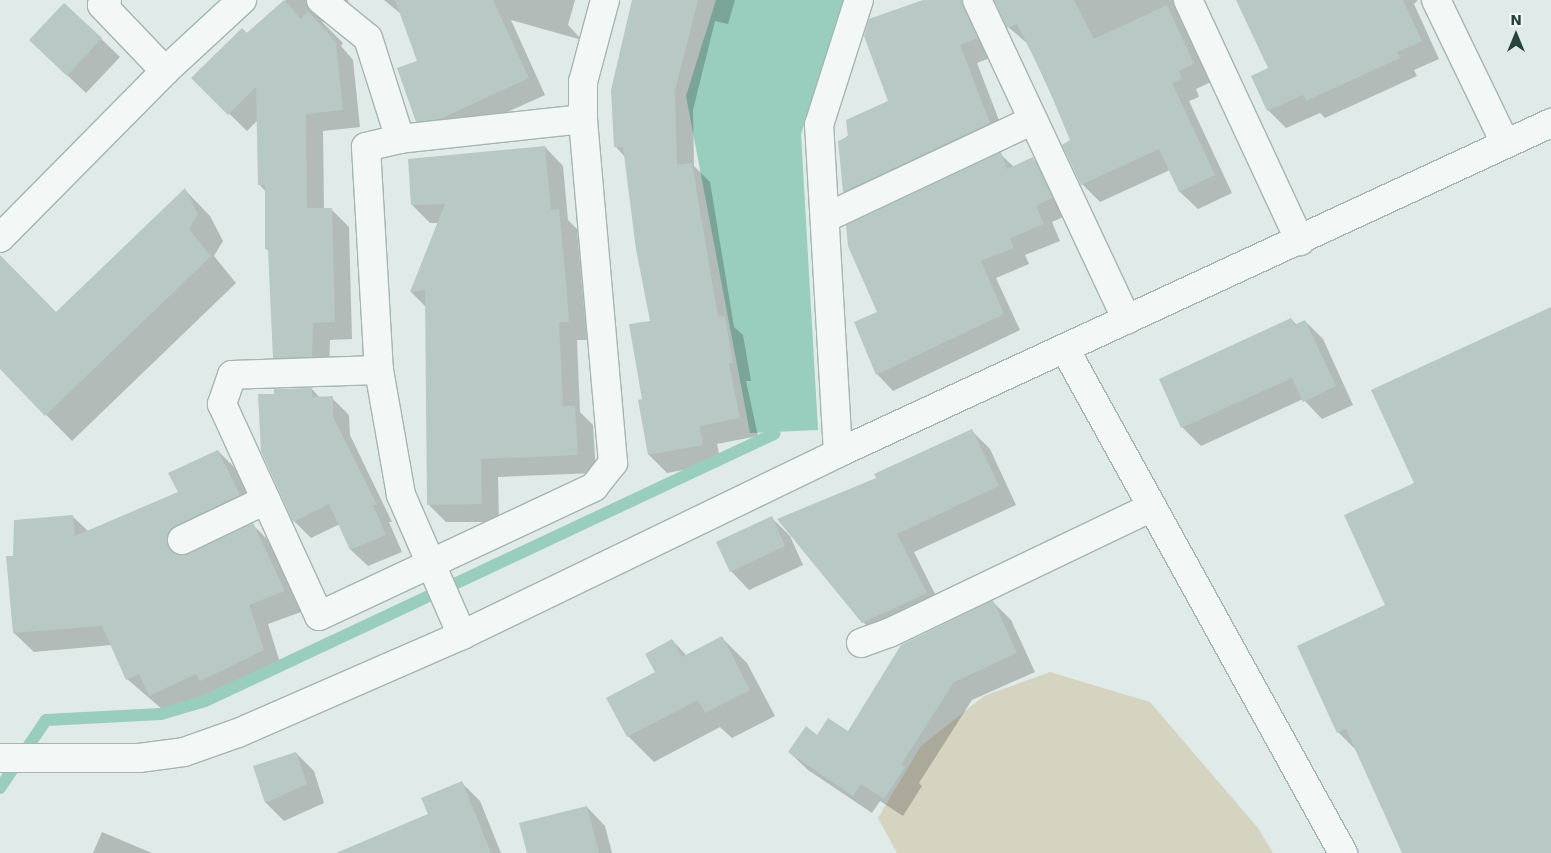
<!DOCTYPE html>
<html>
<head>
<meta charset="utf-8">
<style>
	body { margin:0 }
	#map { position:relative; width:1551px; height:853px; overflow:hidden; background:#e0eae8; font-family:"DejaVu Sans",sans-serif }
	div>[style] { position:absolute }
	.green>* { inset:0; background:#d5d4c1 }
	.water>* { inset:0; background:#99cdbe }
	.shadow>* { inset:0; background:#0003 }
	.stream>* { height:12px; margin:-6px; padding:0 6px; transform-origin:6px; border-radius:6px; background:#99cdbe }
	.building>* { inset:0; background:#b7c8c5 }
	.roads { filter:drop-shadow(1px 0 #a5b5b2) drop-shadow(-1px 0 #a5b5b2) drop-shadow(0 1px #a5b5b2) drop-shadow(0 -1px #a5b5b2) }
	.minor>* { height:28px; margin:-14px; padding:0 14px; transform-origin:14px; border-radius:14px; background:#f3f8f7 }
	span { translate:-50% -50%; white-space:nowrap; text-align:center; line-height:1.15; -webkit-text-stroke:4px #f0f7f6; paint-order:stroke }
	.north { position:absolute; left:1491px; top:10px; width:50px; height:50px; -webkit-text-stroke:4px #f0f7f6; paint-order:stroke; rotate:0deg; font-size:14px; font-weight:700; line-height:20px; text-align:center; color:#27433e }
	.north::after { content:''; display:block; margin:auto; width:18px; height:22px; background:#27433e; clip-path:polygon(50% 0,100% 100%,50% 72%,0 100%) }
</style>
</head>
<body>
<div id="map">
	<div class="green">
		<div style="clip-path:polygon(1050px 672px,1150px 702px,1258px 828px,1273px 853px,897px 853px,878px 818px,921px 746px,984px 696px)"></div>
	</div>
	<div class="water">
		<div style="clip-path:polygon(716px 0,846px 0,801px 134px,818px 430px,750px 433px,686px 96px)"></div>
	</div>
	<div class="shadow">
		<div style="clip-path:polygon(286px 0,348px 0,348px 5px,322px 16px,323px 23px,343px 43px,341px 46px,353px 60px,360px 127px,323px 131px,324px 209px,331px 209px,349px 227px,352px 339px,330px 340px,329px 374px,292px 375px,274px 357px,270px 252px,266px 249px,266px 192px,259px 184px,258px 120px,247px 131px,193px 78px)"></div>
		<div style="clip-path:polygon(384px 0,575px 0,568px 25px,582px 40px,511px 20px,545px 95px,457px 135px,434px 138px,417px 121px,419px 62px,401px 14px)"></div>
		<div style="clip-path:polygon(657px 0,735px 0,728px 24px,715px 21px,693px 110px,694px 166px,710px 182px,734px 327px,743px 335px,751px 381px,746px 381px,758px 436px,717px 444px,721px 463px,667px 473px,649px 455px,644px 400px,652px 322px,625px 157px,616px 147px)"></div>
		<div style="clip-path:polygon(938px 0,1173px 0,1211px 82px,1196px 89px,1199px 97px,1189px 101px,1232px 193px,1198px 209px,1180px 192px,1170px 170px,1100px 202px,1082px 184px,1072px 140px,1028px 44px,1008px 27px,996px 2px,982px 8px,995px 56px,977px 63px,1007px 141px,862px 209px,844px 192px,840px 142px,890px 101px)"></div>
		<div style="clip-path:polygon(1238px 0,1418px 0,1414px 4px,1439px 59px,1414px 70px,1417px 76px,1325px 118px,1320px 113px,1286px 128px,1268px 110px,1269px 69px)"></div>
		<div style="clip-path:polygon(65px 4px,120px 57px,86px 93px,49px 58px)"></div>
		<div style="clip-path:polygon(545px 147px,563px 166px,568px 220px,577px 229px,587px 340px,577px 340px,580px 412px,593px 425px,596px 473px,498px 477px,499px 522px,446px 522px,428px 504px,426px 307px,411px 292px,439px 223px,430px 223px,412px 205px)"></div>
		<div style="clip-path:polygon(1000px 154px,1014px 167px,1033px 159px,1050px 175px,1068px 215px,1052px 222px,1060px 241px,1025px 255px,1029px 264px,996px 278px,1020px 330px,893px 391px,877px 374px,878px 313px)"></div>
		<div style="clip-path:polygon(185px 190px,210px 216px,223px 241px,214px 256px,236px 283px,72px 441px,0 368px,0 268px,56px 314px)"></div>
		<div style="clip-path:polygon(1551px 309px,1551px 853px,1403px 853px,1358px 752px,1338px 732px,1387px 606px,1416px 484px)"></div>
		<div style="clip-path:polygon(1291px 319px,1297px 325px,1305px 321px,1323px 339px,1353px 405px,1322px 419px,1303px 399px,1201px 446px,1182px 427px)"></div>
		<div style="clip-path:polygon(312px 389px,320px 398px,332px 398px,349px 415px,350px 435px,392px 522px,389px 522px,402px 552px,368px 566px,351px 550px,340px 524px,311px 538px,294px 521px,276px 395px)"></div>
		<div style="clip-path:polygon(972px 431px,990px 449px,1016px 505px,914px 552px,944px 612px,882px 640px,863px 622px,878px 479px)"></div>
		<div style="clip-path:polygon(218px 451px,237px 470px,258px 515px,188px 551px,187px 556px,253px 525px,272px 544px,304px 611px,268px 624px,282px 669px,220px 700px,215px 694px,169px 715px,127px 679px,112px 645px,34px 652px,14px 633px,7px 557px,14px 557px,72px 516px,88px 531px,179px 493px)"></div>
		<div style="clip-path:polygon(771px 517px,790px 536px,803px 565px,749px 590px,731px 571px)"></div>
		<div style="clip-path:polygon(993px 602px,1011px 620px,1035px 672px,972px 700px,919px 783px,922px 786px,903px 816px,880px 801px,872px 813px,808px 770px,789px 752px,848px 732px)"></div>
		<div style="clip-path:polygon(722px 638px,747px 663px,775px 716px,732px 738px,720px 727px,654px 762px,628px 736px,608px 698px,657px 672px,672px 640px,687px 656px)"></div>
		<div style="clip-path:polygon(296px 753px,314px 771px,324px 803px,284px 821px,266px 803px,255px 766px)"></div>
		<div style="clip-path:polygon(462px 783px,480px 801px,501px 853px,390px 853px)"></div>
		<div style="clip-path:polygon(587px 807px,605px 826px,612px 853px,528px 853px)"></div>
		<div style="clip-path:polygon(102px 832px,152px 853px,93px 853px)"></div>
	</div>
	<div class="stream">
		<div style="left:0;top:788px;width:82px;rotate:-55.9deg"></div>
		<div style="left:46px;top:720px;width:115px;rotate:-3deg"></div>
		<div style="left:161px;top:714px;width:46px;rotate:-16.5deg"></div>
		<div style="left:205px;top:701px;width:629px;rotate:-25.14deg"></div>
	</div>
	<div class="building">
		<div style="clip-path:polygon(284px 0,301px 19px,308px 11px,336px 42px,343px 110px,306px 114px,307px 208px,332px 208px,335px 322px,313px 323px,312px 357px,273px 358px,268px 249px,265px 249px,265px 185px,258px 185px,256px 87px,228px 115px,191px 78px,242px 28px,247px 33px)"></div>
		<div style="clip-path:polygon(395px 0,493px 0,529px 78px,440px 119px,416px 122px,397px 68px,417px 61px)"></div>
		<div style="clip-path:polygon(632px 0,698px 0,675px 91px,677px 165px,692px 163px,718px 317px,725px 316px,733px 363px,729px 363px,740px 418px,700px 426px,703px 445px,648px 455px,638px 400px,642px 399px,629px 324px,650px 321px,636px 249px,623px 147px,614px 147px,611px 90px)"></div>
		<div style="clip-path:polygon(923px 0,962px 0,978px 38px,960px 45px,990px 123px,843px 192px,838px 141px,848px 137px,846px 120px,888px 101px,864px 36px,869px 19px)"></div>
		<div style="clip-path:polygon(994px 0,1074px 0,1094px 39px,1167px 5px,1194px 64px,1179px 71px,1182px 79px,1172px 83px,1215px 175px,1179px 192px,1159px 149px,1081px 185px,1062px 145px,1070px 140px,1045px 80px,1017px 24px,1007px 28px)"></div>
		<div style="clip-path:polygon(1236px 0,1403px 0,1422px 41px,1397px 52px,1400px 58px,1306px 101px,1303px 95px,1267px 111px,1251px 76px,1268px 68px)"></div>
		<div style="clip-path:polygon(64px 3px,102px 38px,67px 76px,29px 40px)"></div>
		<div style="clip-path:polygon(545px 146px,551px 210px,559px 209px,567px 291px,569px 322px,559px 322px,563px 406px,575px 406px,578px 455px,481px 459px,482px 504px,427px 505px,425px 290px,410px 292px,445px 204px,411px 205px,408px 159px)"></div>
		<div style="clip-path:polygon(1001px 152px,1007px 169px,1033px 157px,1053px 198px,1036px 206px,1044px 224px,1010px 238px,1014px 248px,981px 261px,1004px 314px,876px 375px,854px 322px,877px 312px,848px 246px,846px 225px)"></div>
		<div style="clip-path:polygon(185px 188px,198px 214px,189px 229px,211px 256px,45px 416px,0 369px,0 255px,56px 312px)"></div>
		<div style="clip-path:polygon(1551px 307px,1551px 853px,1402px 853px,1346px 729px,1337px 733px,1297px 646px,1385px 605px,1344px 515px,1414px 483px,1371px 390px)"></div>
		<div style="clip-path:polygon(1291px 318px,1294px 325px,1305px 320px,1336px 386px,1303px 402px,1292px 378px,1181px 428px,1159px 379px)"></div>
		<div style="clip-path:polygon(312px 388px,312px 397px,333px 396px,333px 417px,377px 505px,373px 505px,386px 535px,350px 550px,329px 504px,293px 522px,261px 451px,258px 394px,274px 394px,274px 389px)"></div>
		<div style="clip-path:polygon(972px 429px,999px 486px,897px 534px,927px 593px,862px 623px,777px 519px,876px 478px,874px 474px)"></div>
		<div style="clip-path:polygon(218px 450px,240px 495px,175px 526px,169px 532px,168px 546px,174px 553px,188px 554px,253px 523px,285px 591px,249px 605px,264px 650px,200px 681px,196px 674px,149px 696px,139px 674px,126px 680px,102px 626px,13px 633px,6px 556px,13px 556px,14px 520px,73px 515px,75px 536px,178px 492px,168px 473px)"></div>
		<div style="clip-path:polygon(772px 516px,785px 546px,730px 572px,716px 542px)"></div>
		<div style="clip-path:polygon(993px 600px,1017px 653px,954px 682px,901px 765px,905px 767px,884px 799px,861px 784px,853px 796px,788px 752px,806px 726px,817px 735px,828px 718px,848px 731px,901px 645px)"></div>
		<div style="clip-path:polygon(722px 636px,750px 690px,705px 713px,698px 700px,627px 737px,606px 698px,655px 672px,645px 654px,672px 639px,682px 657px)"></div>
		<div style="clip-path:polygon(296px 752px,307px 784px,265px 803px,253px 766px)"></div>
		<div style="clip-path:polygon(462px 781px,491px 853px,336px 853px,428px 814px,421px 798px)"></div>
		<div style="clip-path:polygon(587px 806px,599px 853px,527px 853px,519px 823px)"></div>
	</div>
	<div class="roads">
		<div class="minor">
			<div style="left:107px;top:0;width:7px;rotate:135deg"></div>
			<div style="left:102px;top:5px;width:91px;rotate:46.3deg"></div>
			<div style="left:321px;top:0;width:60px;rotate:39deg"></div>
			<div style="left:368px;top:38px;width:106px;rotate:72.4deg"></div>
			<div style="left:400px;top:139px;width:35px;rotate:167deg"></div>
			<div style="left:366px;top:147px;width:223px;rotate:86.7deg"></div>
			<div style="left:379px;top:370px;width:127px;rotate:80deg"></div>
			<div style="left:401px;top:495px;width:153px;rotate:66.5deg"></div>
			<div style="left:977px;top:0;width:353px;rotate:64.9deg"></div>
			<div style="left:1188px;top:0;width:266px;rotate:65.1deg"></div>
			<div style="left:1436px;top:0;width:159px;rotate:64.2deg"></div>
			<div style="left:583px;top:119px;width:37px;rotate:-90deg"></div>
			<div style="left:583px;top:82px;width:85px;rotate:-75deg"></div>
			<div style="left:825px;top:218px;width:230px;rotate:-25.2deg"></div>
			<div style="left:0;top:238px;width:235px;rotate:-45.3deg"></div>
			<div style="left:165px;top:71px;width:105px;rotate:-42.7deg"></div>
			<div style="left:1065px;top:349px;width:576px;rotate:61.12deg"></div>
			<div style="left:379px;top:370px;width:147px;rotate:178.1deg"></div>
			<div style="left:232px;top:375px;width:31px;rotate:109deg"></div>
			<div style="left:222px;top:404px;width:233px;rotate:65.4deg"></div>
			<div style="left:319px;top:616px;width:304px;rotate:-25.1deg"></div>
			<div style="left:594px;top:487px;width:31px;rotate:-52deg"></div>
			<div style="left:613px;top:463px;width:345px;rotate:-95deg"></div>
			<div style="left:583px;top:119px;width:184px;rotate:173.8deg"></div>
			<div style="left:838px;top:453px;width:329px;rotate:-93.3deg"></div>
			<div style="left:819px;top:125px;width:131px;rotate:-72.3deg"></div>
			<div style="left:182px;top:540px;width:93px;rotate:-25.5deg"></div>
			<div style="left:861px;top:643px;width:30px;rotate:-20deg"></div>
			<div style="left:889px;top:633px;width:292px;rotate:-25.6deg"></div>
			<div style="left:0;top:758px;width:139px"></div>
			<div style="left:139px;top:758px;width:45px;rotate:-7.6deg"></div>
			<div style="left:184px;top:752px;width:57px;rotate:-19.4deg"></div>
			<div style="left:238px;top:733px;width:244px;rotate:-23.6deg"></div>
			<div style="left:462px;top:635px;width:418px;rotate:-25.8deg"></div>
			<div style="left:838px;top:453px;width:786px;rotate:-24.84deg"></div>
		</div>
	</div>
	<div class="north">N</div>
</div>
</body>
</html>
